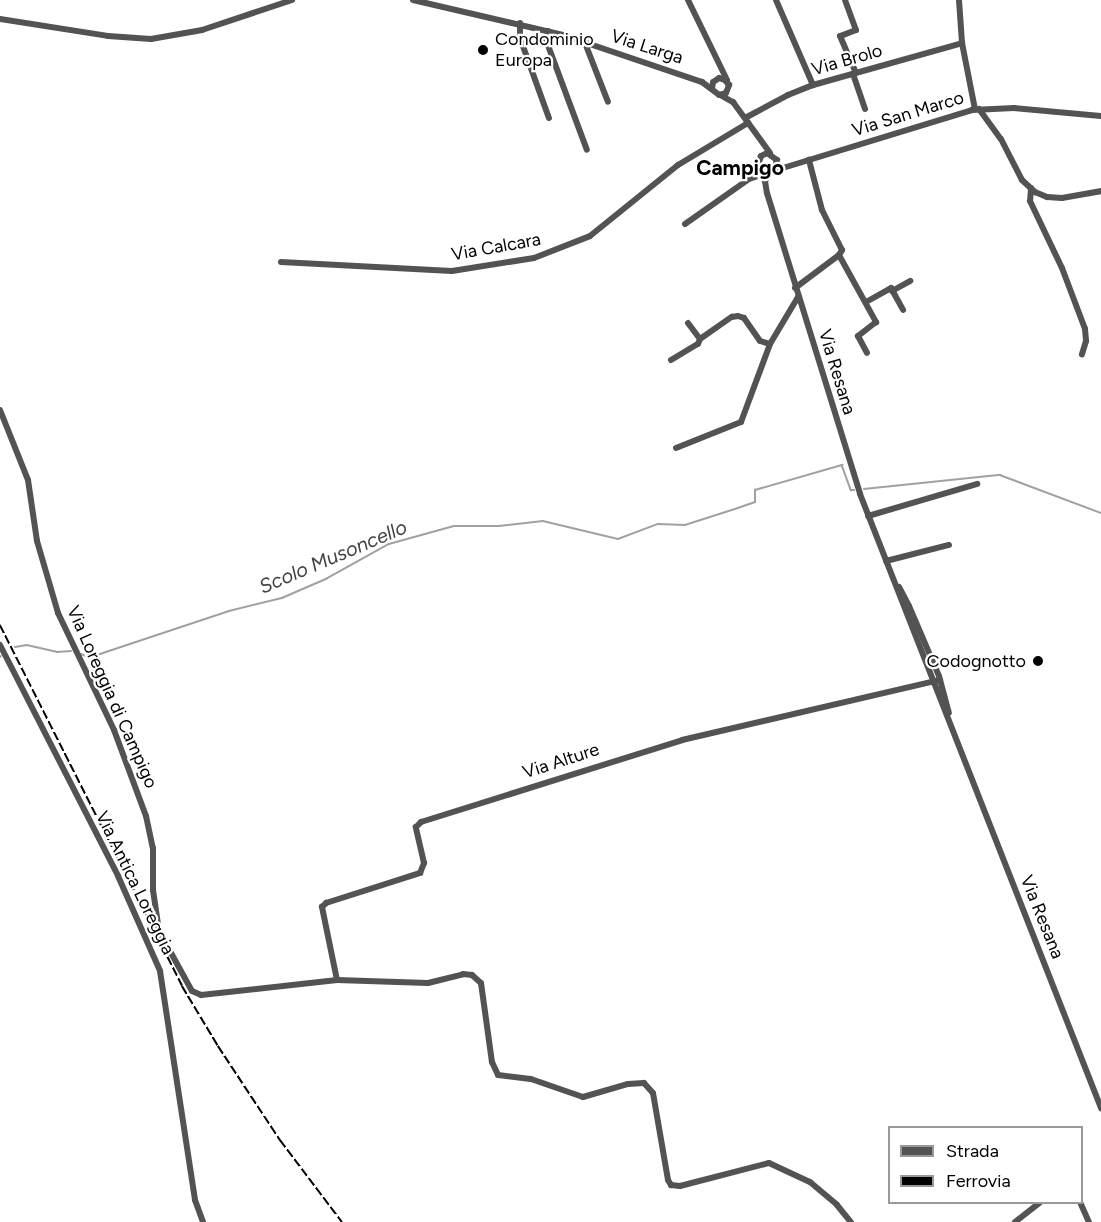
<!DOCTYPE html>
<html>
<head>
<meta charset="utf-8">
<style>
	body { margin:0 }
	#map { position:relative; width:1101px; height:1222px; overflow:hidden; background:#fff; font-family:Figtree,sans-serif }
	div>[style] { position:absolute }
	.stream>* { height:1.5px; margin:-0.75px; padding:0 0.75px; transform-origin:0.75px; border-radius:0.75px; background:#a1a1a1 }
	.minor>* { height:6px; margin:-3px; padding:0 3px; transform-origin:3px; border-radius:3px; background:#535353 }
	.rail>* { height:1.5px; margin-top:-0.75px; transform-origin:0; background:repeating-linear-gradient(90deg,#000 0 9px,transparent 0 12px) }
	.dots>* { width:16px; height:16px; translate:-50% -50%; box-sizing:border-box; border:3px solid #fff; border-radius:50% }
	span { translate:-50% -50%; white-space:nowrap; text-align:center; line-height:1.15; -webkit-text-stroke:4.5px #fff; paint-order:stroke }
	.poi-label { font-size:18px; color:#000 }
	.left { translate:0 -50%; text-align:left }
	.right { translate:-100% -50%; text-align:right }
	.street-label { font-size:18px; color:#000 }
	.water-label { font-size:20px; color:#424242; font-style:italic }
	.quarter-label { font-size:21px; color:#000; font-weight:700 }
	.legend { position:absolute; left:888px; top:1126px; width:195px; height:78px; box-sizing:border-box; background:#fff; border:2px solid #999; margin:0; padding:8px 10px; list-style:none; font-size:18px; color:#000 }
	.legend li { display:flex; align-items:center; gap:12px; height:30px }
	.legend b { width:30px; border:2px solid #999 }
</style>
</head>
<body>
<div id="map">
	<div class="stream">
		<div style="left:864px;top:489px;width:137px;rotate:-5.9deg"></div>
		<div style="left:1000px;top:475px;width:108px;rotate:20.6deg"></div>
		<div style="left:15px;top:647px;width:12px;rotate:-9deg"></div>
		<div style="left:27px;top:645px;width:31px;rotate:13deg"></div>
		<div style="left:57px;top:652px;width:14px;rotate:-4deg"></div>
		<div style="left:81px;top:654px;width:9px;rotate:21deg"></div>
		<div style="left:89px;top:657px;width:5px;rotate:-11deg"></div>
		<div style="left:94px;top:656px;width:142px;rotate:-18.4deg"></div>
		<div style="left:229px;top:611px;width:55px;rotate:-13.8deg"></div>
		<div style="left:282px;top:598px;width:48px;rotate:-23.4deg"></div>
		<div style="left:326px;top:579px;width:72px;rotate:-29.1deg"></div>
		<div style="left:389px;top:544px;width:67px;rotate:-15.5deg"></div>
		<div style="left:454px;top:526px;width:45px"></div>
		<div style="left:499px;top:526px;width:44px;rotate:-6.5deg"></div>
		<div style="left:543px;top:521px;width:77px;rotate:13.5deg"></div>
		<div style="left:618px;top:539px;width:43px;rotate:-20.6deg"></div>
		<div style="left:658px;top:524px;width:27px;rotate:2deg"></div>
		<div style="left:685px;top:525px;width:52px;rotate:-17.7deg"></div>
		<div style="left:735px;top:509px;width:21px;rotate:-19deg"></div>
		<div style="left:755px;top:502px;width:12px;rotate:-90deg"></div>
		<div style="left:755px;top:490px;width:91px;rotate:-16deg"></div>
		<div style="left:842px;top:465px;width:27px;rotate:70deg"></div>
		<div style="left:851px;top:490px;width:3px"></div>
		<div style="left:0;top:657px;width:1px;rotate:-45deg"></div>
	</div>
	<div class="minor">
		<div style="left:413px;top:0;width:154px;rotate:13.1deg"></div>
		<div style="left:563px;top:35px;width:147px;rotate:18.7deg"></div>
		<div style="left:702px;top:82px;width:21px;rotate:37deg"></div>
		<div style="left:719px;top:95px;width:7px;rotate:-16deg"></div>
		<div style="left:726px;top:93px;width:9px;rotate:-69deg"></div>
		<div style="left:729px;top:85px;width:6px;rotate:-129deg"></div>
		<div style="left:725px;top:80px;width:6px;rotate:-162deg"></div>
		<div style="left:719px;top:78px;width:7px;rotate:146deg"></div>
		<div style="left:713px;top:82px;width:6px;rotate:99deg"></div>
		<div style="left:688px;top:0;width:89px;rotate:64deg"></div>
		<div style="left:776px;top:0;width:93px;rotate:66.5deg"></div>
		<div style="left:845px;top:0;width:32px;rotate:70deg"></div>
		<div style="left:856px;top:30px;width:17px;rotate:159deg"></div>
		<div style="left:840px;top:36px;width:40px;rotate:66.6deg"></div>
		<div style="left:959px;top:0;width:43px;rotate:86deg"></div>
		<div style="left:962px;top:43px;width:67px;rotate:78.9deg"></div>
		<div style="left:0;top:19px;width:109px;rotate:8.9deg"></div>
		<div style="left:108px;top:36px;width:43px;rotate:4deg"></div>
		<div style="left:151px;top:39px;width:52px;rotate:-10deg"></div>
		<div style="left:202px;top:30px;width:95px;rotate:-18.4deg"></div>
		<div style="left:520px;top:23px;width:15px;rotate:90deg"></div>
		<div style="left:520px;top:38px;width:85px;rotate:70.1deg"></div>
		<div style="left:548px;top:31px;width:9px;rotate:103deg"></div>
		<div style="left:546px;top:40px;width:117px;rotate:69.6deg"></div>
		<div style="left:585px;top:43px;width:63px;rotate:68.7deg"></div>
		<div style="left:853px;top:74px;width:37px;rotate:71deg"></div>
		<div style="left:722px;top:96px;width:13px;rotate:29deg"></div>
		<div style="left:733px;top:102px;width:63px;rotate:54deg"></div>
		<div style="left:979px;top:109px;width:37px;rotate:54deg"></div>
		<div style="left:1001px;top:139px;width:46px;rotate:62.9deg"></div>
		<div style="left:1022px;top:180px;width:18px;rotate:43deg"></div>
		<div style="left:1035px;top:192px;width:13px;rotate:23deg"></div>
		<div style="left:1047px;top:197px;width:15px;rotate:4deg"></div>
		<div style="left:1062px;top:198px;width:40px;rotate:-10deg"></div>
		<div style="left:745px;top:118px;width:49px;rotate:-28.1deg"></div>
		<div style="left:788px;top:95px;width:27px;rotate:-22deg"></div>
		<div style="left:813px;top:85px;width:155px;rotate:-15.7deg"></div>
		<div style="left:773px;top:171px;width:208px;rotate:-17deg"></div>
		<div style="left:972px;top:110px;width:42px;rotate:-2.7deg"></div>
		<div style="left:1014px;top:108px;width:87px;rotate:5.3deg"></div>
		<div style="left:771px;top:172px;width:11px;rotate:124deg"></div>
		<div style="left:765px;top:181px;width:12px;rotate:81deg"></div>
		<div style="left:767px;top:193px;width:315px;rotate:72.8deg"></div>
		<div style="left:860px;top:494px;width:660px;rotate:68.57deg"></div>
		<div style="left:1031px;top:188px;width:13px;rotate:94deg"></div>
		<div style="left:1030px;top:201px;width:74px;rotate:64.5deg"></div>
		<div style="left:1062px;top:268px;width:65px;rotate:69.3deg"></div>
		<div style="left:1085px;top:329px;width:12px;rotate:85deg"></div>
		<div style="left:1086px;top:341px;width:14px;rotate:107deg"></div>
		<div style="left:685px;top:224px;width:78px;rotate:-35.1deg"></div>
		<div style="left:749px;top:179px;width:25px;rotate:-18deg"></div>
		<div style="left:773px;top:171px;width:12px;rotate:-70deg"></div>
		<div style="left:777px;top:160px;width:12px;rotate:-145deg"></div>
		<div style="left:767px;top:153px;width:7px;rotate:153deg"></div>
		<div style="left:761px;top:156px;width:9px;rotate:108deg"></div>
		<div style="left:758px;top:165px;width:7px;rotate:63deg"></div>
		<div style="left:761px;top:171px;width:6px;rotate:18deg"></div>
		<div style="left:839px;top:255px;width:77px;rotate:61.1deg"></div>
		<div style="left:876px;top:322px;width:23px;rotate:142deg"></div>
		<div style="left:858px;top:336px;width:19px;rotate:62deg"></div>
		<div style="left:281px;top:262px;width:171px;rotate:3deg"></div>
		<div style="left:452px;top:271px;width:83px;rotate:-9deg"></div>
		<div style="left:534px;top:258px;width:60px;rotate:-21.4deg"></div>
		<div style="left:590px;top:236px;width:113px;rotate:-38.9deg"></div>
		<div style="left:678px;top:165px;width:82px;rotate:-31deg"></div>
		<div style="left:795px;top:288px;width:55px;rotate:-36.9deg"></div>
		<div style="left:839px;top:255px;width:6px;rotate:-59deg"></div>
		<div style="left:842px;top:250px;width:45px;rotate:-116.6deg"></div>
		<div style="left:822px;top:210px;width:52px;rotate:-104.6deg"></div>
		<div style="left:892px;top:291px;width:21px;rotate:-29deg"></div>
		<div style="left:866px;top:302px;width:29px;rotate:-29deg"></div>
		<div style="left:891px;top:288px;width:25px;rotate:61deg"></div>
		<div style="left:700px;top:339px;width:39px;rotate:-35deg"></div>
		<div style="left:732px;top:317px;width:6px;rotate:-9deg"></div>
		<div style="left:738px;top:316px;width:6px;rotate:18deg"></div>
		<div style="left:744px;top:318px;width:28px;rotate:55deg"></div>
		<div style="left:760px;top:341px;width:10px;rotate:17deg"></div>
		<div style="left:770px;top:344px;width:55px;rotate:-59.2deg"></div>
		<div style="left:671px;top:360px;width:31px;rotate:-31deg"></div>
		<div style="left:698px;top:344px;width:5px;rotate:-68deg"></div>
		<div style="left:700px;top:339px;width:20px;rotate:-127deg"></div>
		<div style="left:0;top:410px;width:75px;rotate:68.2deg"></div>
		<div style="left:28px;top:480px;width:62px;rotate:81.6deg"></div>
		<div style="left:37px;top:541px;width:75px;rotate:73.7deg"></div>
		<div style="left:58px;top:613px;width:130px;rotate:64.4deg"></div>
		<div style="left:114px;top:730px;width:92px;rotate:69.6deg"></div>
		<div style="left:146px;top:816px;width:33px;rotate:78deg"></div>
		<div style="left:153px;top:848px;width:42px;rotate:90deg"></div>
		<div style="left:153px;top:890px;width:41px;rotate:81.7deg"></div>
		<div style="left:159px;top:931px;width:68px;rotate:61.2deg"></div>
		<div style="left:192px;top:991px;width:10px;rotate:24deg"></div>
		<div style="left:201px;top:995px;width:137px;rotate:-6.3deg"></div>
		<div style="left:337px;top:980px;width:91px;rotate:1.9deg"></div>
		<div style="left:428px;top:983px;width:36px;rotate:-14deg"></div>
		<div style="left:463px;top:974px;width:9px;rotate:6deg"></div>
		<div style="left:472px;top:975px;width:12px;rotate:42deg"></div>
		<div style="left:481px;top:983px;width:80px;rotate:82.1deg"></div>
		<div style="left:492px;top:1062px;width:14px;rotate:65deg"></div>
		<div style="left:498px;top:1075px;width:33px;rotate:7deg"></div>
		<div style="left:531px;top:1079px;width:55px;rotate:19.1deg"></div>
		<div style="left:583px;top:1097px;width:47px;rotate:-16.1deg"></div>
		<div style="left:628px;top:1084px;width:16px;rotate:-4deg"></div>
		<div style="left:644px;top:1083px;width:13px;rotate:48deg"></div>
		<div style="left:653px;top:1093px;width:88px;rotate:80.2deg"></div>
		<div style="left:668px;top:1180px;width:6px;rotate:59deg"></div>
		<div style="left:671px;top:1185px;width:9px;rotate:6deg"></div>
		<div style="left:680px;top:1186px;width:92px;rotate:-14.5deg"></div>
		<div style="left:769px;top:1163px;width:45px;rotate:24.9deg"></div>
		<div style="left:810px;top:1182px;width:35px;rotate:40deg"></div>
		<div style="left:837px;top:1205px;width:22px;rotate:51deg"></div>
		<div style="left:676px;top:448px;width:70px;rotate:-21.8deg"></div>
		<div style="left:741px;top:422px;width:83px;rotate:-69.6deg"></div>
		<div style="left:868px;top:516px;width:114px;rotate:-16.4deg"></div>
		<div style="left:886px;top:561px;width:65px;rotate:-14.3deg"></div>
		<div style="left:899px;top:587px;width:21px;rotate:62deg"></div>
		<div style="left:909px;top:606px;width:76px;rotate:66.8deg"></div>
		<div style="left:939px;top:676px;width:38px;rotate:75deg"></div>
		<div style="left:0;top:645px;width:259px;rotate:62.9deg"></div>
		<div style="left:118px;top:876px;width:104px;rotate:66.1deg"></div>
		<div style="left:160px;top:971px;width:232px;rotate:81.3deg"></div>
		<div style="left:195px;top:1200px;width:23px;rotate:70deg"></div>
		<div style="left:337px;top:980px;width:75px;rotate:-101.6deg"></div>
		<div style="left:322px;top:907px;width:6px;rotate:-45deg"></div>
		<div style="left:326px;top:903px;width:99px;rotate:-17.7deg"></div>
		<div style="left:420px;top:873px;width:11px;rotate:-68deg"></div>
		<div style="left:424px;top:863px;width:37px;rotate:-103deg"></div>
		<div style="left:416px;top:827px;width:7px;rotate:-45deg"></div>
		<div style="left:421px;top:822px;width:274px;rotate:-17.4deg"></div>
		<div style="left:682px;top:740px;width:265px;rotate:-13.1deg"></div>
		<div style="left:1080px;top:1202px;width:22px;rotate:66deg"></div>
		<div style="left:1015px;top:1222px;width:33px;rotate:-38deg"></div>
	</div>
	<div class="rail">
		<div style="left:0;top:625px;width:404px;rotate:63.2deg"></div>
		<div style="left:182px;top:986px;width:70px;rotate:59deg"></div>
		<div style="left:218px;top:1046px;width:113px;rotate:56.6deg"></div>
		<div style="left:280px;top:1140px;width:103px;rotate:52.9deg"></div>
	</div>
	<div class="dots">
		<div style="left:483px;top:50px;background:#000"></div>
		<div style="left:1038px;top:661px;background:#000"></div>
	</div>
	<div class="poi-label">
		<span class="left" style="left:495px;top:50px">Condominio<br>Europa</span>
		<span class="right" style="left:1026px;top:661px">Codognotto</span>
	</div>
	<div class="street-label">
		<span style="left:647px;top:47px;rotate:18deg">Via Larga</span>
		<span style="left:847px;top:60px;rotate:-16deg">Via Brolo</span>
		<span style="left:908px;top:114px;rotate:-17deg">Via San Marco</span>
		<span style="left:496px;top:247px;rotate:-10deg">Via Calcara</span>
		<span style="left:837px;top:372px;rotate:73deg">Via Resana</span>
		<span style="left:112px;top:697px;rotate:66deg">Via Loreggia di Campigo</span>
		<span style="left:561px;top:761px;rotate:-18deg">Via Alture</span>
		<span style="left:135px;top:883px;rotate:64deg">Via Antica Loreggia</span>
		<span style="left:1042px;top:917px;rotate:68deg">Via Resana</span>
	</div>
	<div class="water-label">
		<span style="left:333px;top:557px;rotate:-23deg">Scolo Musoncello</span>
	</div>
	<div class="quarter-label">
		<span style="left:740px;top:168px">Campigo</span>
	</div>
	<ul class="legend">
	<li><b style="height:8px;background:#535353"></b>Strada</li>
	<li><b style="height:8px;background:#000"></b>Ferrovia</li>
	</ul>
</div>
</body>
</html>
